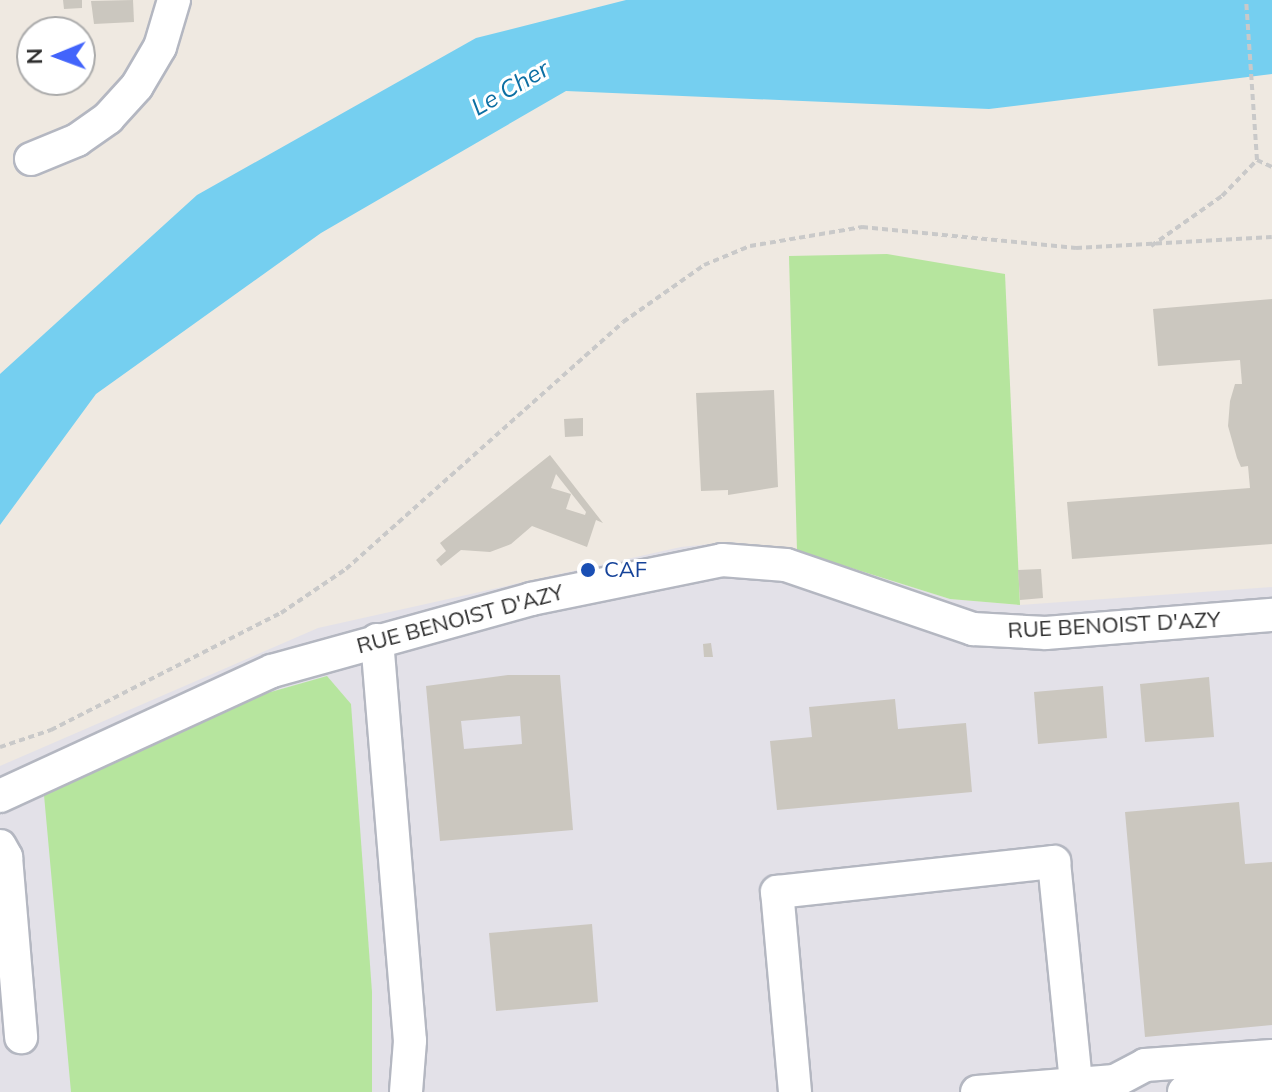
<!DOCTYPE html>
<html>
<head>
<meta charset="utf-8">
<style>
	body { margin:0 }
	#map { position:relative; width:1272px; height:1092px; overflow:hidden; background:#efe9e1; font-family:Mulish,sans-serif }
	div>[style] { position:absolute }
	.industrial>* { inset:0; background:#e3e1e8 }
	.green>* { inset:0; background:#b6e59e }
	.water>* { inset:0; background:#75cff0 }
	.building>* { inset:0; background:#cbc7bf }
	.path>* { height:4px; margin-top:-2px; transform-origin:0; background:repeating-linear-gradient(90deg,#c9c9c9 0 6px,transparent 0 10px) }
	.roads { filter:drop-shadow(2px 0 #b4b7c1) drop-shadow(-2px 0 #b4b7c1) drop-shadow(0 2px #b4b7c1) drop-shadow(0 -2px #b4b7c1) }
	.minor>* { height:32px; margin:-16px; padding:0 16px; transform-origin:16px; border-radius:16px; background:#fff }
	.dots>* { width:22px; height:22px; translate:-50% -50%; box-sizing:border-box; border:4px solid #fff; border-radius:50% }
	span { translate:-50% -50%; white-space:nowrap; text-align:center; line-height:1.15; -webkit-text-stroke:6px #fff; paint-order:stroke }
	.transit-label { font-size:22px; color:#164399 }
	.left { translate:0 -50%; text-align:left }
	.street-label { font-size:22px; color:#2e2e2e }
	.water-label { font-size:24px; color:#0d6fa3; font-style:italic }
	.north { position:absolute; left:16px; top:16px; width:80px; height:80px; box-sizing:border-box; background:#fff; border:2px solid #ababab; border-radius:50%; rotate:269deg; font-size:22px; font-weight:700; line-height:32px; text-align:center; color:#2e2e2e }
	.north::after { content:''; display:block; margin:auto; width:28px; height:36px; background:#4264fb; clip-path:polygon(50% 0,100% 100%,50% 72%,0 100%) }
</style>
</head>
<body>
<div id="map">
	<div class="industrial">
		<div style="clip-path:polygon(730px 542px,797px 551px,950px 599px,1020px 605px,1272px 587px,1272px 1092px,0 1092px,0 766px,318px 628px,681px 547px)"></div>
	</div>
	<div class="green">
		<div style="clip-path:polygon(887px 254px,1005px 274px,1020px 605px,950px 599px,797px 551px,789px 256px)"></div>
		<div style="clip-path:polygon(327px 676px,351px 704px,372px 992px,372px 1092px,71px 1092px,44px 795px,236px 702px)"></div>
	</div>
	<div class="water">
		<div style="clip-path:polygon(626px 0,1272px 0,1272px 74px,989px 109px,566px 91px,321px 233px,96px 394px,0 525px,0 374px,197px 195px,476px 38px)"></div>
	</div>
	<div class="building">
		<div style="clip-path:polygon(63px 0,82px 0,82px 8px,64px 9px)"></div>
		<div style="clip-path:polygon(133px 0,134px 22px,94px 24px,91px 1px)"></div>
		<div style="clip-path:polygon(1272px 299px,1272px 544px,1072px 559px,1067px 502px,1250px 488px,1248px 466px,1241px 467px,1237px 458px,1228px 426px,1230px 401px,1235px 384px,1242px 384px,1240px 360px,1158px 366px,1153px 309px)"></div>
		<div style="clip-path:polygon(774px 390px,778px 487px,728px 495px,728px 490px,701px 491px,696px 393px)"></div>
		<div style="clip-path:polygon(583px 418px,583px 436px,565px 437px,564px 419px)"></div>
		<div style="clip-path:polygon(evenodd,550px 455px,603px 523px,596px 520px,587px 547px,532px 526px,511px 544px,490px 552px,461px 550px,441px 566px,436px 560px,446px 551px,440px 543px,550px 455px,556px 474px,586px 512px,585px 515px,566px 509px,571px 494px,551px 488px,556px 474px)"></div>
		<div style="clip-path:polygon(1041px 569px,1043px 598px,1020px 600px,1018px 570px)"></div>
		<div style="clip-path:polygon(711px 643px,713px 657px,704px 657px,703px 644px)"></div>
		<div style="clip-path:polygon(evenodd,508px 675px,560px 675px,573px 830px,440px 841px,426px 686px,508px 675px,520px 716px,522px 744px,464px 749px,461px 721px,520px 716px)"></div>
		<div style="clip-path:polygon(1209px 677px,1214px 737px,1145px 742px,1140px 684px)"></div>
		<div style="clip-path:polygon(1103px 686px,1107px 738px,1038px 744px,1034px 692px)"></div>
		<div style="clip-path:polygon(895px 699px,898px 729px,966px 723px,972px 792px,777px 810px,770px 741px,812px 737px,809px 707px)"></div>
		<div style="clip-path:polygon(1239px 802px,1245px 864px,1272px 862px,1272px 1025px,1145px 1037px,1125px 812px)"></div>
		<div style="clip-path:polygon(592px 924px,598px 1002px,496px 1011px,489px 933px)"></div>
	</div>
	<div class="path">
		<div style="left:1257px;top:160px;width:17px;rotate:25deg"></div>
		<div style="left:1151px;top:246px;width:87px;rotate:-35.2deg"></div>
		<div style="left:1222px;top:196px;width:50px;rotate:-45.8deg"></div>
		<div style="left:1257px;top:160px;width:160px;rotate:-93.9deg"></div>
		<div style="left:0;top:747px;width:54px;rotate:-18.4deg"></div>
		<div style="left:51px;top:730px;width:258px;rotate:-27deg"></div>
		<div style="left:281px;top:613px;width:78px;rotate:-34.1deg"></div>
		<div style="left:346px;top:569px;width:371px;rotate:-41.7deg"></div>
		<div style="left:623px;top:322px;width:99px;rotate:-35.1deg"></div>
		<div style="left:704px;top:265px;width:50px;rotate:-22.4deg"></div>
		<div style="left:750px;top:246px;width:114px;rotate:-9.6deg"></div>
		<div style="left:862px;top:227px;width:215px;rotate:5.6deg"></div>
		<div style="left:1076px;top:248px;width:196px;rotate:-3.2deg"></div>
	</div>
	<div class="roads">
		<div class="minor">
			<div style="left:31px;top:159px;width:50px;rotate:-22.4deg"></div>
			<div style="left:77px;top:140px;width:38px;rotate:-35deg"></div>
			<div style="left:108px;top:118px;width:43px;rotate:-47.8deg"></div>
			<div style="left:137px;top:86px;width:45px;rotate:-59.5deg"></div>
			<div style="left:160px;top:47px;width:49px;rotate:-73.4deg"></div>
			<div style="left:377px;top:640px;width:402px;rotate:85.3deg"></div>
			<div style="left:410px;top:1041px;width:51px;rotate:94.5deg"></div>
			<div style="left:0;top:796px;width:299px;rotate:-24.7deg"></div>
			<div style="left:272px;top:671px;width:269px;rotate:-15.5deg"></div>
			<div style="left:531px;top:599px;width:195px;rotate:-11.5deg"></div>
			<div style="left:722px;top:560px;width:64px;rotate:4.5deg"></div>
			<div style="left:786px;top:565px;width:198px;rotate:18.9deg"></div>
			<div style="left:973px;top:629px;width:73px;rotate:3.1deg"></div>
			<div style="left:1046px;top:633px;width:227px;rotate:-4.6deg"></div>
			<div style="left:0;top:846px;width:13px;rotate:61deg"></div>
			<div style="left:6px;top:857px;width:181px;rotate:85.2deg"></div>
			<div style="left:795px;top:1092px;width:201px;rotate:-95.1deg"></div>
			<div style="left:777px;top:892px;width:279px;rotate:-6.2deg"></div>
			<div style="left:1054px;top:862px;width:223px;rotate:84.3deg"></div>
			<div style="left:977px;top:1092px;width:138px;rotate:-4.6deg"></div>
			<div style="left:1115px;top:1081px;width:34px;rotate:-28deg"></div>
			<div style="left:1145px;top:1065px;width:127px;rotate:-4.1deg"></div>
			<div style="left:1184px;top:1092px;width:88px;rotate:-4.5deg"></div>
		</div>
	</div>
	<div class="dots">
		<div style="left:588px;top:570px;background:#1a4fb4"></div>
	</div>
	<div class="transit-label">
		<span class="left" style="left:604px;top:570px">CAF</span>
	</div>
	<div class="street-label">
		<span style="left:460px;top:619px;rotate:-15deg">RUE BENOIST D'AZY</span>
		<span style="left:1114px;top:625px;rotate:-3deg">RUE BENOIST D'AZY</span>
	</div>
	<div class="water-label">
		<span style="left:510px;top:88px;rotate:-30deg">Le Cher</span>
	</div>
	<div class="north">N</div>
</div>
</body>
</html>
